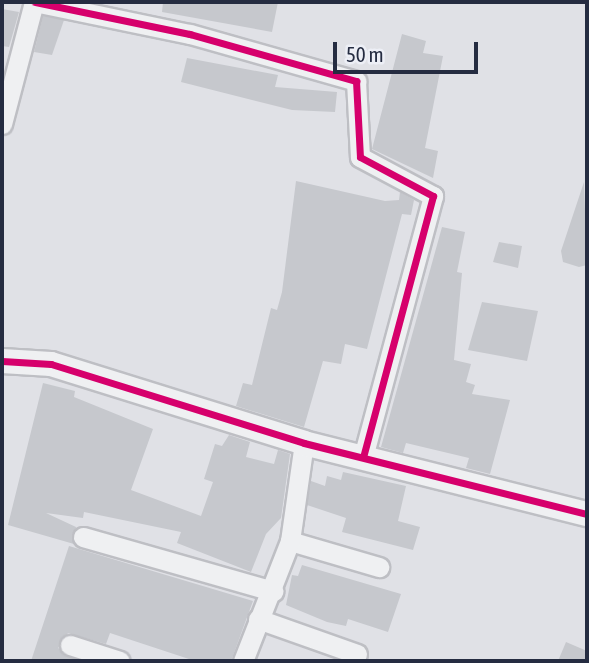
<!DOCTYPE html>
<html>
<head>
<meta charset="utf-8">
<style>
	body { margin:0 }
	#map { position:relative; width:589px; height:663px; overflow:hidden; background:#e0e1e6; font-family:"Asap Condensed",sans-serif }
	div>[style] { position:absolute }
	.building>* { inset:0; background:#c6c8cd }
	.roads { filter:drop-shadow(2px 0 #bebfc4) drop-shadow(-2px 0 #bebfc4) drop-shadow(0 2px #bebfc4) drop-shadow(0 -2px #bebfc4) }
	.minor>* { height:19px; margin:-9.5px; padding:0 9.5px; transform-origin:9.5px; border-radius:9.5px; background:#eff0f2 }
	.tertiary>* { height:24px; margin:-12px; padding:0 12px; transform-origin:12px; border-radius:12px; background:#eff0f2 }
	.cycleway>* { height:7px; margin:-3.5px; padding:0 3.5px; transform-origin:3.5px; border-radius:3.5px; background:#d6006c }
	span { translate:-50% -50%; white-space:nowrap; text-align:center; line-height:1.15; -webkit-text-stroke:5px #edeff6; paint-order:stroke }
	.frame { position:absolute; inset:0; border:4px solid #252c41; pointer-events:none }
	.scale { position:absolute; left:333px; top:42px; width:145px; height:32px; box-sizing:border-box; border:4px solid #252c41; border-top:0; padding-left:9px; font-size:21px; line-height:24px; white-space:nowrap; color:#252c41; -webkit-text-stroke:5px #edeff6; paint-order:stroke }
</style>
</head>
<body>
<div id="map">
	<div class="building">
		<div style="clip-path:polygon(163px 2px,278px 2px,272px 32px,162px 12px)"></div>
		<div style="clip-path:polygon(2px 9px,19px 12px,9px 47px,2px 46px)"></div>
		<div style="clip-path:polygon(43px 16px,64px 20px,52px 55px,34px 52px)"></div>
		<div style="clip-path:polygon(402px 34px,426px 41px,423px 53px,443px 56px,425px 148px,438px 151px,433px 178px,372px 149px)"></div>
		<div style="clip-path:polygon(187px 58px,278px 75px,275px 87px,337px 92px,335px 112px,292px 110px,181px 82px)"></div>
		<div style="clip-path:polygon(296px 181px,385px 201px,399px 200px,400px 192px,414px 200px,411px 215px,402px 214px,367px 349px,345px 344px,341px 364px,323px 361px,304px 427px,236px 406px,243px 383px,252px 385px,271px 308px,277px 310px,282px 292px)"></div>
		<div style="clip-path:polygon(584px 182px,587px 265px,579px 267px,563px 262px,561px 251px)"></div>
		<div style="clip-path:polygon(442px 227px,465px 232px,457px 272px,462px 273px,454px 360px,471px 364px,466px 382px,475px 385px,472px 394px,510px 400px,490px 474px,466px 468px,469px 458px,406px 443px,403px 453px,381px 447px)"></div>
		<div style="clip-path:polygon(499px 242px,522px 246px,518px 268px,493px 262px)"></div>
		<div style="clip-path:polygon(482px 302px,538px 311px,527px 361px,468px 350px)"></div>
		<div style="clip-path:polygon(43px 383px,75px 391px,74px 397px,153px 429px,131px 490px,201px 516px,213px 482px,204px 479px,215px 444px,222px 446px,229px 435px,250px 442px,246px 457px,274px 464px,278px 450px,290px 454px,281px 518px,266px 534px,251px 572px,177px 543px,181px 532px,84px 512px,83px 518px,46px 513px,76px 527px,74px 544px,8px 525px)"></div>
		<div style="clip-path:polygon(343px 472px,406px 486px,398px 521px,420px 527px,413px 550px,342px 532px,346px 518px,307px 505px,311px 481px,325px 486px,327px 476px,341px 480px)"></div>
		<div style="clip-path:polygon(69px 546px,253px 601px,231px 661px,195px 661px,110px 633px,106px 644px,68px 633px,58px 648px,81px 661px,31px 661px)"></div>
		<div style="clip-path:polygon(302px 565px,401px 594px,388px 632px,348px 619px,346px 626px,327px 622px,286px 605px,292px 575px,298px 576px)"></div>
		<div style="clip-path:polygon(566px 642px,587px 651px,587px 661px,558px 661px)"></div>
	</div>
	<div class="roads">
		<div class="minor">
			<div style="left:35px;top:2px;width:158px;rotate:11.7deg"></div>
			<div style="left:190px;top:34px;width:173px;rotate:15.8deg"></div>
			<div style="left:356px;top:81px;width:76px;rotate:87deg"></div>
			<div style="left:360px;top:157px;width:83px;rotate:28.1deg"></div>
			<div style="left:433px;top:196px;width:270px;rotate:105deg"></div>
			<div style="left:2px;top:124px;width:126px;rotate:-75.3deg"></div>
			<div style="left:83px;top:537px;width:198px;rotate:15.9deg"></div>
			<div style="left:290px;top:541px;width:93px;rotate:16.3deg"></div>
			<div style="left:258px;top:619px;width:105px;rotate:19.5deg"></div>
			<div style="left:70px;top:645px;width:52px;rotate:17.7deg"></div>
			<div style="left:243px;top:661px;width:129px;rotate:-68.6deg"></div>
			<div style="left:290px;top:541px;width:99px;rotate:-81.9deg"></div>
		</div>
		<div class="tertiary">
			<div style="left:2px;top:361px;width:49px;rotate:3.5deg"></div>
			<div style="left:51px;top:364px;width:265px;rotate:17.3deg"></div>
			<div style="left:304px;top:443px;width:292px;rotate:14.1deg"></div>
		</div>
	</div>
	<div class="cycleway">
		<div style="left:35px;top:2px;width:158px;rotate:11.7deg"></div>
		<div style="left:190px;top:34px;width:173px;rotate:15.8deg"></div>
		<div style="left:356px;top:81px;width:76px;rotate:87deg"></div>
		<div style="left:360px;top:157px;width:83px;rotate:28.1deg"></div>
		<div style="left:433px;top:196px;width:270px;rotate:105deg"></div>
		<div style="left:2px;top:361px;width:49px;rotate:3.5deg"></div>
		<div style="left:51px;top:364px;width:265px;rotate:17.3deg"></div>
		<div style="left:304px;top:443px;width:292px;rotate:14.1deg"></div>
	</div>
	<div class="frame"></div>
	<div class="scale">50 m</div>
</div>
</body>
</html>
